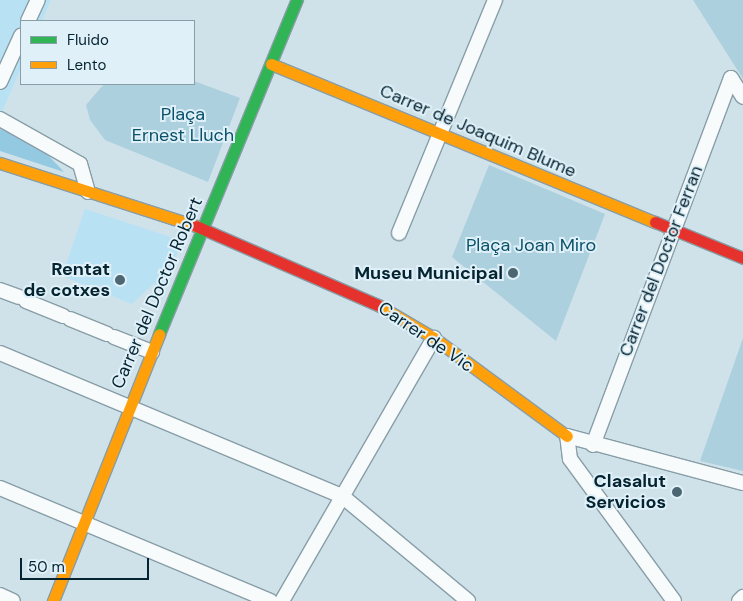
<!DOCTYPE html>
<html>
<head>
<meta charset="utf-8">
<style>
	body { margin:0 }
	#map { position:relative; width:743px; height:601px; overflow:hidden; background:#cfe2ea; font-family:"DM Sans",sans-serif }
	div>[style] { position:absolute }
	.built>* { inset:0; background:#b8e1f4 }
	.green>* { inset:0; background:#add0df }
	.forest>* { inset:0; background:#94cae1 }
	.roads { filter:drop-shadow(1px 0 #889ea7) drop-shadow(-1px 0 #889ea7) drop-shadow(0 1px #889ea7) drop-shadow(0 -1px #889ea7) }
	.street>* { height:14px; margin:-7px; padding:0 7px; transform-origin:7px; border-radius:7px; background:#f8fbfc }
	.fast>* { height:11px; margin:-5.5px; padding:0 5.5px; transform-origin:5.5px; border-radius:5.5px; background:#30b455 }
	.slow>* { height:11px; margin:-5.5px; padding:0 5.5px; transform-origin:5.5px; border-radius:5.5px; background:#ff9f0a }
	.jam>* { height:11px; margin:-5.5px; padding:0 5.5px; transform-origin:5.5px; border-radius:5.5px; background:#e5322d }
	.dots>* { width:14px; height:14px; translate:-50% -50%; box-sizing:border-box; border:2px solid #dff0f8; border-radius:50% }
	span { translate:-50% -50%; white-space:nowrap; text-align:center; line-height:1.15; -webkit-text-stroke:4px #dff0f8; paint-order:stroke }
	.park-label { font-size:18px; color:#0a516a }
	.street-label { font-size:18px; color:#052431 }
	.poi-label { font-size:18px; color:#052431; font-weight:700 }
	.right { translate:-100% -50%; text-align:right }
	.legend { position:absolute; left:20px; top:20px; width:175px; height:65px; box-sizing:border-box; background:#dff0f8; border:1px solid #889ea8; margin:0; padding:6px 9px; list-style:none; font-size:15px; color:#052431 }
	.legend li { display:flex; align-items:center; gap:10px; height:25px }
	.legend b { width:25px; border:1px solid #889ea8 }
	.scale { position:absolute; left:20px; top:558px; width:129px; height:22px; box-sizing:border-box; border:2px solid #052431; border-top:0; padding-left:6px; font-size:15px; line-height:18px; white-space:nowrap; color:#052431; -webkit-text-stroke:4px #dff0f8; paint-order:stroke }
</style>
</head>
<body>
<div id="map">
	<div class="built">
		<div style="clip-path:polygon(0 0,51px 0,42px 21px,21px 21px,21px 68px,0 117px)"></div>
		<div style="clip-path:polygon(85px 209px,183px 241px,163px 287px,153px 284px,132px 304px,62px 276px)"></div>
	</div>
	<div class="green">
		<div style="clip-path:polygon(693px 0,743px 0,743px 79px)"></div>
		<div style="clip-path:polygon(194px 81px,240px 98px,208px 182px,105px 140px,90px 120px,86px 105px,104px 84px,194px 84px)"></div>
		<div style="clip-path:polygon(489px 165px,605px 214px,556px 341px,452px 257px)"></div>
		<div style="clip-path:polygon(743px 338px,743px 471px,700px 461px)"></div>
	</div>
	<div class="forest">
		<div style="clip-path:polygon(0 129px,20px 136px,48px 155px,64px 172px,0 151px)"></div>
	</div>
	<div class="roads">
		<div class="street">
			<div style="left:28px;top:21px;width:23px;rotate:-65deg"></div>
			<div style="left:731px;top:78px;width:22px;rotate:58deg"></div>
			<div style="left:0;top:82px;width:51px;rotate:-65.5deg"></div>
			<div style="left:0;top:119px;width:92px;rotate:29.4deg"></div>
			<div style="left:80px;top:164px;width:29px;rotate:74deg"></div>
			<div style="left:399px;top:233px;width:252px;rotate:-67.6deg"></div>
			<div style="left:0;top:290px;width:20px;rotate:20deg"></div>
			<div style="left:26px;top:301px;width:40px;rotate:22deg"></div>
			<div style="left:70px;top:319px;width:40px;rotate:22deg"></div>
			<div style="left:114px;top:337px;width:41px;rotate:21.5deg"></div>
			<div style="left:0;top:353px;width:371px;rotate:22.7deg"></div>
			<div style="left:342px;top:496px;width:164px;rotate:39.8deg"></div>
			<div style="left:593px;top:445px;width:392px;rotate:-69.4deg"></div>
			<div style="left:0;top:488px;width:293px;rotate:22.7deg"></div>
			<div style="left:0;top:595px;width:14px;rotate:25deg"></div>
			<div style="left:282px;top:601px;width:304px;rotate:-60deg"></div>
			<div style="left:674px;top:601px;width:176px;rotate:-126.2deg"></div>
			<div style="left:570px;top:459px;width:23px;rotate:-97deg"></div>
			<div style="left:567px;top:436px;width:182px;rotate:15deg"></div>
			<div style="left:739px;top:601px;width:6px;rotate:-45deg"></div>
		</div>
		<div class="fast">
			<div style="left:159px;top:334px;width:361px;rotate:-67.6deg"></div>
		</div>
		<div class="slow">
			<div style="left:271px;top:64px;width:415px;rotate:22.4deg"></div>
			<div style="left:0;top:163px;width:206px;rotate:17.8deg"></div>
			<div style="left:378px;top:305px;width:65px;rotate:30.5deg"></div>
			<div style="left:434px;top:338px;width:165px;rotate:36.4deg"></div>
			<div style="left:53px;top:601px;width:287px;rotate:-68.3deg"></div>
		</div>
		<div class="jam">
			<div style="left:655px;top:222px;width:95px;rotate:22.2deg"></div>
			<div style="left:196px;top:226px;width:198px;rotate:23.5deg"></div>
		</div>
	</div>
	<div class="dots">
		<div style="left:513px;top:273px;background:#4c6672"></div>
		<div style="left:120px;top:280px;background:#4c6672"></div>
		<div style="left:677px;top:492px;background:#4c6672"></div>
	</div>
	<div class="park-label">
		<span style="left:183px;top:125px">Plaça<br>Ernest Lluch</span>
		<span style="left:531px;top:245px">Plaça Joan Miro</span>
	</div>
	<div class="street-label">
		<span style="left:478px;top:131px;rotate:23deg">Carrer de Joaquim Blume</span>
		<span style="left:661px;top:261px;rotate:-69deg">Carrer del Doctor Ferran</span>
		<span style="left:157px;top:293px;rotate:-67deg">Carrer del Doctor Robert</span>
		<span style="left:426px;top:337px;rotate:34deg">Carrer de Vic</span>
	</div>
	<div class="poi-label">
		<span class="right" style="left:110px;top:280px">Rentat<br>de cotxes</span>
		<span class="right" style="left:503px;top:273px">Museu Municipal</span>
		<span class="right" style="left:666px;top:492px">Clasalut<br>Servicios</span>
	</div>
	<ul class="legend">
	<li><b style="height:6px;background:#30b455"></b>Fluido</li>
	<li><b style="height:6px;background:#ff9f0a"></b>Lento</li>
	</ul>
	<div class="scale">50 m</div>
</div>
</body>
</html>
